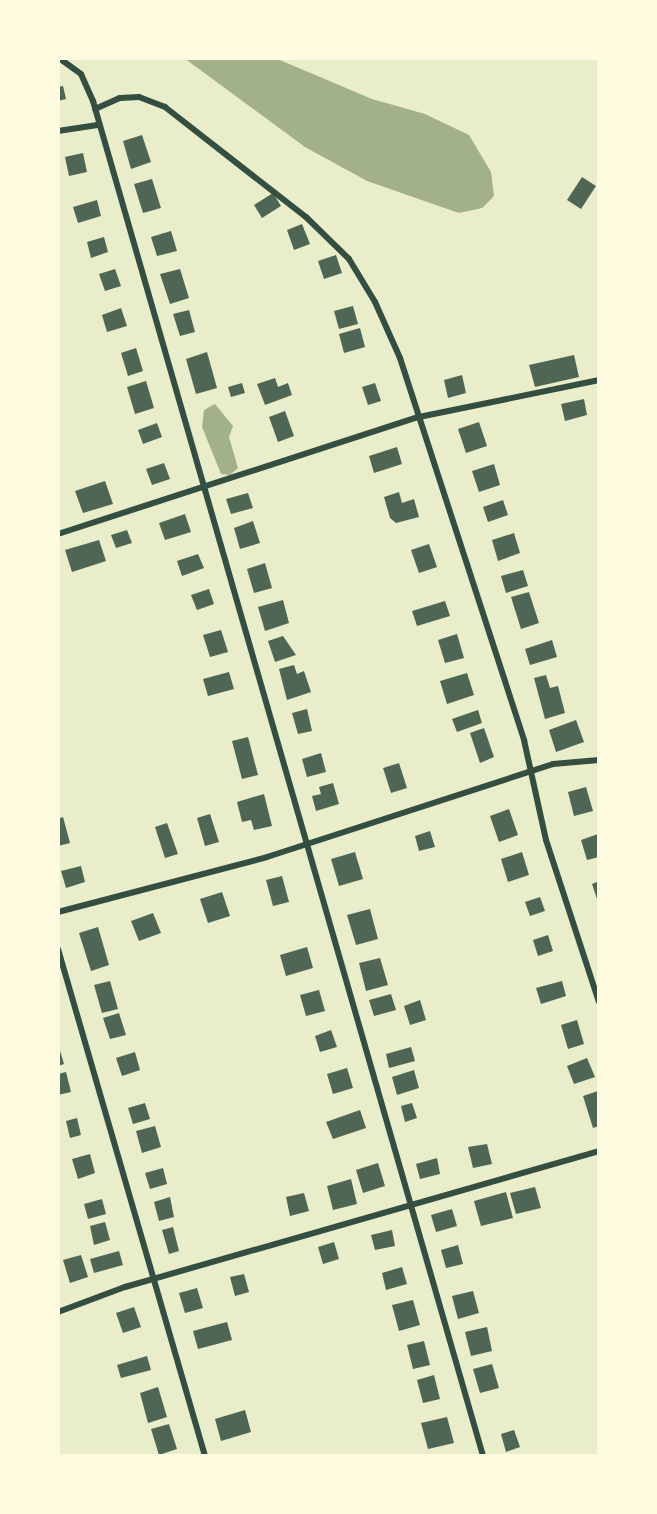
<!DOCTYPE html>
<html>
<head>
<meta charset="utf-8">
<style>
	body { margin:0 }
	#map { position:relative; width:657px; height:1514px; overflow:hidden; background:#e9edc9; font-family:Raleway,sans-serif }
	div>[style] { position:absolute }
	.water>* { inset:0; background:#a3b18a }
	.building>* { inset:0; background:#4f6655 }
	.minor>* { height:6px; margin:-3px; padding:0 3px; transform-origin:3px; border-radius:3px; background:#344e41 }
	span { translate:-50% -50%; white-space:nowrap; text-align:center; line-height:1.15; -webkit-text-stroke:6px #fefae0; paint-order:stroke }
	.frame { position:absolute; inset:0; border:60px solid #fefae0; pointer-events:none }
</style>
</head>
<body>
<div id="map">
	<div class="water">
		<div style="clip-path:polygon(184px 58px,275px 58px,372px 99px,425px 114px,469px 135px,491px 172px,494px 196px,482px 208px,459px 213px,367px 181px,305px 147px)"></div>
		<div style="clip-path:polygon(215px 404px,233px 426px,229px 437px,238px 468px,230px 475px,221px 474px,202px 427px,204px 410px)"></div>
	</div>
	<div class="building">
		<div style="clip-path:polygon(63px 86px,66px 99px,58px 101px,58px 87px)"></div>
		<div style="clip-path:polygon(142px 135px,151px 162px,131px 169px,123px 141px)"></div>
		<div style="clip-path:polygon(83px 153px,87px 172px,69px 176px,65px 157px)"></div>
		<div style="clip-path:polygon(582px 177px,596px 186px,581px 209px,567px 200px)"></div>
		<div style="clip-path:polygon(152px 179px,161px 208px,143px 213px,134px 184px)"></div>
		<div style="clip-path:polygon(273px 193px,281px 206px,262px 218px,254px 205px)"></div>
		<div style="clip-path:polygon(97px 200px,101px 216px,78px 223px,73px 207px)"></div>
		<div style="clip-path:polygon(302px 224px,310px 244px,294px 250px,287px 230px)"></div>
		<div style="clip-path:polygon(171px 231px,177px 251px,157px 256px,151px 237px)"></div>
		<div style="clip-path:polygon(104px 237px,108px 252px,91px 258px,87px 242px)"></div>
		<div style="clip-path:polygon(336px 255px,342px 273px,324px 279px,318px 261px)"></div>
		<div style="clip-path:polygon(115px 269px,121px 286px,105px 291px,99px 274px)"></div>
		<div style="clip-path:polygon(180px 269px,189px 298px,170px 304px,160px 274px)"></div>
		<div style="clip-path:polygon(353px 306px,358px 324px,339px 329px,334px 311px)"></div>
		<div style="clip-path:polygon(121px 308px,127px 326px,107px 332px,102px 315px)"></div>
		<div style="clip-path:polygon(189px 310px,195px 332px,180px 336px,173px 314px)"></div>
		<div style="clip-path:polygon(360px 328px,365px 347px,344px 353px,339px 334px)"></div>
		<div style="clip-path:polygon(136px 348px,143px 371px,128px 376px,121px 353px)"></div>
		<div style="clip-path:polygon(207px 352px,217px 388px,196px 394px,186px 359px)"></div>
		<div style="clip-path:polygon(574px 355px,579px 377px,535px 387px,529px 365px)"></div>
		<div style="clip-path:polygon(462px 375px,466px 393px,448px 398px,444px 380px)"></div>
		<div style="clip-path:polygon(275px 378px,278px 387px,288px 383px,292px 395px,265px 405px,257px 384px)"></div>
		<div style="clip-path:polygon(146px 381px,154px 408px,135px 414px,127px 387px)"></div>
		<div style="clip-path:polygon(242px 383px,245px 393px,231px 397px,228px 387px)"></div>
		<div style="clip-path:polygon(375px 383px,381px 401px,368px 405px,362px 387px)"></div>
		<div style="clip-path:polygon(584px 399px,587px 415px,565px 421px,561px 404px)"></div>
		<div style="clip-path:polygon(285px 411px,294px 436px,278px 442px,269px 417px)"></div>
		<div style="clip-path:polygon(479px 422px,487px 446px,466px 453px,458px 429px)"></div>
		<div style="clip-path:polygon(157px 423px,162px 437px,143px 444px,138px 430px)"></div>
		<div style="clip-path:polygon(397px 447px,402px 464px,374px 473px,369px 456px)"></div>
		<div style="clip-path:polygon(164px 463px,170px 479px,152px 485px,146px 469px)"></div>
		<div style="clip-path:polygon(494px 464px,500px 485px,479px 492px,472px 471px)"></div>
		<div style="clip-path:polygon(105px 481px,113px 504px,83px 513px,75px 491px)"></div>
		<div style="clip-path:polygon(399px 492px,402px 503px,414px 499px,419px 517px,396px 523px,390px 518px,384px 497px)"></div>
		<div style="clip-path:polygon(248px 493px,253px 508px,231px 514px,226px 499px)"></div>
		<div style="clip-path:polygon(503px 500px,508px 515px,488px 522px,483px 507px)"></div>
		<div style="clip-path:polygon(185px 514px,191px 532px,165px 540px,159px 523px)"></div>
		<div style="clip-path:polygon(253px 521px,260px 543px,240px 549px,234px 528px)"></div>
		<div style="clip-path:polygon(127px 530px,132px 543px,116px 548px,111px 535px)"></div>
		<div style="clip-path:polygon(514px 533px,520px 553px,498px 561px,492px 540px)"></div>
		<div style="clip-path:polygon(99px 540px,106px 561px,72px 572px,65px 550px)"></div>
		<div style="clip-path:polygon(429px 544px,437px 567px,419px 573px,411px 550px)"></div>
		<div style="clip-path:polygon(198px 554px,204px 568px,182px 576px,177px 561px)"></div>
		<div style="clip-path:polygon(265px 563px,272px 588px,254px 593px,247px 569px)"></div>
		<div style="clip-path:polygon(523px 570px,528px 586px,506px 593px,501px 576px)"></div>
		<div style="clip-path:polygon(209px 589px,214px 604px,197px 610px,191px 595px)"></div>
		<div style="clip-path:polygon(529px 592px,539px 623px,521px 629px,511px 597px)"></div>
		<div style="clip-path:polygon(283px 600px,289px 623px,265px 631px,258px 607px)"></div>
		<div style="clip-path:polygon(445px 601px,450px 616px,417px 626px,412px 611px)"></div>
		<div style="clip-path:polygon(221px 630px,228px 652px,210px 657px,203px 635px)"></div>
		<div style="clip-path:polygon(457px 634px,464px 658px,445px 663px,438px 640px)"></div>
		<div style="clip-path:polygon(283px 636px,296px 655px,275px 662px,268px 641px)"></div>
		<div style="clip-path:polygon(552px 640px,557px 657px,530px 665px,525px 649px)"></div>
		<div style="clip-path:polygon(294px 665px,297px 674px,304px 671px,311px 692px,287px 700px,279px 669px)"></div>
		<div style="clip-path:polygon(229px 672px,234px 689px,208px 696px,203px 679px)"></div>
		<div style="clip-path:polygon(467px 673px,474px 695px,447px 704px,440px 681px)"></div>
		<div style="clip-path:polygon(546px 675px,550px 688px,558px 686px,565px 713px,545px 719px,534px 678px)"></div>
		<div style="clip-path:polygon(307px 709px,312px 731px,298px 734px,292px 713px)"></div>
		<div style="clip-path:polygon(478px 710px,482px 723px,457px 732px,452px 719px)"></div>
		<div style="clip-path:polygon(576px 720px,584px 742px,556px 752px,549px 730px)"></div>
		<div style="clip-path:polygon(484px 728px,494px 757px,480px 763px,470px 733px)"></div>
		<div style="clip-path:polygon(248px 737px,258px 775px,242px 779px,232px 741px)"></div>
		<div style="clip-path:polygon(321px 753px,326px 772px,307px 777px,302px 759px)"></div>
		<div style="clip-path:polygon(399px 763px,407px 788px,391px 793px,383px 768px)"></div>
		<div style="clip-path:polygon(333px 783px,339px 804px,316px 811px,312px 796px,321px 794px,319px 787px)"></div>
		<div style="clip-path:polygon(586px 787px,593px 811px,574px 816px,568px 792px)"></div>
		<div style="clip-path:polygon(264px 794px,272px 826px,254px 830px,251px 820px,242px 822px,237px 802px)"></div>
		<div style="clip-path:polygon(509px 809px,518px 835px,499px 842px,490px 816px)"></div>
		<div style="clip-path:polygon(210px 814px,219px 842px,205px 846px,197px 818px)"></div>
		<div style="clip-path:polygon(63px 817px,70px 843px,58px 846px,58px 819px)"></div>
		<div style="clip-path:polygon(167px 823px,178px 854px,165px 858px,155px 827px)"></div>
		<div style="clip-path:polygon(430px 831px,435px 847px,419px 851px,415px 836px)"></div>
		<div style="clip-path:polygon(598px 834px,599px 857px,587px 860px,581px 840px)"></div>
		<div style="clip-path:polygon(355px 852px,363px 879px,339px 886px,331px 859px)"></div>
		<div style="clip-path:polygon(522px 852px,529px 875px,508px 882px,501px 859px)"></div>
		<div style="clip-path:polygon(81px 866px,85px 882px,66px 888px,61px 871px)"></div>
		<div style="clip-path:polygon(282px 876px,289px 902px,273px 906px,266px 880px)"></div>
		<div style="clip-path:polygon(599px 881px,599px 902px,598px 902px,592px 884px)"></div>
		<div style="clip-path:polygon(222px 892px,230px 916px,208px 923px,200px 899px)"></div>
		<div style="clip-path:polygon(540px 897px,545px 911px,530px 916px,525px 902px)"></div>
		<div style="clip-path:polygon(370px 909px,378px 939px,356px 945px,347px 915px)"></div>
		<div style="clip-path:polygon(153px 913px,161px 933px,139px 941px,131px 921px)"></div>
		<div style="clip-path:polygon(98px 927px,109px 965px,91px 971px,79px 933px)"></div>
		<div style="clip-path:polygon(548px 935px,553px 951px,538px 956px,533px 940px)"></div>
		<div style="clip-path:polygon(307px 947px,313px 968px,286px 976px,280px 955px)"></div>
		<div style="clip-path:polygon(380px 958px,388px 985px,366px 991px,359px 963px)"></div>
		<div style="clip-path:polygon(110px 981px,118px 1009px,102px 1013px,94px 985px)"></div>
		<div style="clip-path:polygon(562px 981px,566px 996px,541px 1004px,536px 988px)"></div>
		<div style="clip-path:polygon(319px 990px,325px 1011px,306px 1016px,300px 995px)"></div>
		<div style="clip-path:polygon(391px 994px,396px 1010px,374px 1016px,369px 1000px)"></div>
		<div style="clip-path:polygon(420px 1000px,426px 1020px,410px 1025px,404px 1006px)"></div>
		<div style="clip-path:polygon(119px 1013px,126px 1035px,110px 1039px,103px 1018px)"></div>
		<div style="clip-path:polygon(577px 1020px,584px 1044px,568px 1049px,561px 1025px)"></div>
		<div style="clip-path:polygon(331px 1030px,337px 1047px,320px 1052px,315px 1036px)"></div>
		<div style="clip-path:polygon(58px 1044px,64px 1064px,58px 1066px)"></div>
		<div style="clip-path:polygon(411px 1047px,415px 1061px,389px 1068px,386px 1054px)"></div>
		<div style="clip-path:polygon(135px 1052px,140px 1070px,122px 1076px,116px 1058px)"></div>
		<div style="clip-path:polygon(587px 1058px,595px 1077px,574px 1084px,567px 1066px)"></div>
		<div style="clip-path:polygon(347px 1068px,353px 1088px,333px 1094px,327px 1074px)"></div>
		<div style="clip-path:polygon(414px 1070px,419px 1088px,397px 1095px,392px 1077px)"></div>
		<div style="clip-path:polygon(66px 1072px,71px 1092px,58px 1095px,58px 1074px)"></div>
		<div style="clip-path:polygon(598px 1091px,599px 1126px,593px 1128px,583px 1096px)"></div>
		<div style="clip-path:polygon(145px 1103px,150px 1119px,133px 1124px,128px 1108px)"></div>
		<div style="clip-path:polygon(412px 1103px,417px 1118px,405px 1122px,401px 1106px)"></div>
		<div style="clip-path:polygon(360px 1110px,366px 1128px,333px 1139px,326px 1122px)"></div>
		<div style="clip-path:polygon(77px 1118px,81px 1135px,70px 1138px,66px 1121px)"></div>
		<div style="clip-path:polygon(155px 1126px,161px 1147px,142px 1153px,136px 1131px)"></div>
		<div style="clip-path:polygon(487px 1144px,492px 1164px,473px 1168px,468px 1147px)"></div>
		<div style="clip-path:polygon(90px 1154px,95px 1173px,78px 1179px,72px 1159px)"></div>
		<div style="clip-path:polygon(437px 1158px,440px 1174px,420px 1179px,416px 1164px)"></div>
		<div style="clip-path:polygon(378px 1163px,385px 1186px,363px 1193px,356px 1170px)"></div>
		<div style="clip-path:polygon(163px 1168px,167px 1184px,150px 1189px,145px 1173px)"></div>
		<div style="clip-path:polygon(351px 1179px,357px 1204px,333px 1210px,327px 1186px)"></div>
		<div style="clip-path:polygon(535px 1187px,541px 1208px,516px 1214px,510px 1193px)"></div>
		<div style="clip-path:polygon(506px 1192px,513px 1218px,481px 1226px,474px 1201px)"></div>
		<div style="clip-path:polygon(304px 1193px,309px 1211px,290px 1216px,286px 1197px)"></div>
		<div style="clip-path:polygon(170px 1197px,174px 1217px,159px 1221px,154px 1202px)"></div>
		<div style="clip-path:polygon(102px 1199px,106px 1214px,88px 1219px,84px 1204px)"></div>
		<div style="clip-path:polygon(452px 1209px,457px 1226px,436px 1232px,431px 1215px)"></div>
		<div style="clip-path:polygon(105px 1222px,110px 1240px,94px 1245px,90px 1226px)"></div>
		<div style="clip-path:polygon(173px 1227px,179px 1251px,169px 1254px,162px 1230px)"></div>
		<div style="clip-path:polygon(392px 1230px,395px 1246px,375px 1250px,371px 1235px)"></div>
		<div style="clip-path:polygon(334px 1242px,339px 1259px,323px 1264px,318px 1247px)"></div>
		<div style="clip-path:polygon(458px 1245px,463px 1264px,446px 1268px,441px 1250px)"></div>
		<div style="clip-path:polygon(119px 1251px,123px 1265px,94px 1273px,90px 1259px)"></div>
		<div style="clip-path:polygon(81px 1255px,88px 1277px,70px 1283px,63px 1260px)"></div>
		<div style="clip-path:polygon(402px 1267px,407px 1284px,386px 1290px,382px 1273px)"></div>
		<div style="clip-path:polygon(244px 1274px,249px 1292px,235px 1296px,230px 1277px)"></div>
		<div style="clip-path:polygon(197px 1288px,203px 1308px,185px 1313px,179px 1293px)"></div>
		<div style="clip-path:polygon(473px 1291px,479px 1313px,458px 1319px,452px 1296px)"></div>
		<div style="clip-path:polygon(413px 1300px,420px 1325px,399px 1331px,392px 1305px)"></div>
		<div style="clip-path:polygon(134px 1307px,141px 1327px,123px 1333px,116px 1313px)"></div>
		<div style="clip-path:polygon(227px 1322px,232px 1340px,198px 1349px,193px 1331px)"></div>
		<div style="clip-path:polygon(487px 1327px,492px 1351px,471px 1356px,465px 1332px)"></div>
		<div style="clip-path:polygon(424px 1341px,430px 1365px,413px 1369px,407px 1345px)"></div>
		<div style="clip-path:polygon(147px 1356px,151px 1370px,121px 1378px,117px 1365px)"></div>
		<div style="clip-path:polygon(492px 1364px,499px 1388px,480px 1393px,473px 1369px)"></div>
		<div style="clip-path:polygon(434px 1375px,440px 1399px,423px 1403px,417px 1380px)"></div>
		<div style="clip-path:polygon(158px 1387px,167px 1417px,148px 1423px,140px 1393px)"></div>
		<div style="clip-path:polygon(245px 1410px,251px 1432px,221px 1441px,215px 1419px)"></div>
		<div style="clip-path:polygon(447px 1417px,454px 1443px,428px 1449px,421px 1423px)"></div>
		<div style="clip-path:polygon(169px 1424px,177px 1449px,159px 1455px,151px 1429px)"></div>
		<div style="clip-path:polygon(514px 1430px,520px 1447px,506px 1452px,501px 1434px)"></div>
	</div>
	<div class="minor">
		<div style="left:59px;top:58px;width:27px;rotate:36deg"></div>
		<div style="left:81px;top:74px;width:30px;rotate:66deg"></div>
		<div style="left:93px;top:101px;width:1410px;rotate:73.94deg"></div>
		<div style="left:95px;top:109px;width:27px;rotate:-24deg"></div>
		<div style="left:120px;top:98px;width:19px;rotate:-3deg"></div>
		<div style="left:139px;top:97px;width:28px;rotate:21deg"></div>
		<div style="left:165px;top:107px;width:179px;rotate:38deg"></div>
		<div style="left:306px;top:217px;width:60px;rotate:44.3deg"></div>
		<div style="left:349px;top:259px;width:50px;rotate:58.8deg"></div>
		<div style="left:375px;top:302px;width:61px;rotate:65.9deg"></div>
		<div style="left:400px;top:358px;width:402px;rotate:72deg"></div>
		<div style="left:524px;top:740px;width:102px;rotate:77.6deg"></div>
		<div style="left:546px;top:840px;width:170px;rotate:71.9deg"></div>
		<div style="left:58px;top:131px;width:40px;rotate:-8.5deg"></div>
		<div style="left:58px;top:534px;width:379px;rotate:-18deg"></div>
		<div style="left:419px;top:417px;width:184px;rotate:-11.6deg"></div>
		<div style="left:58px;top:912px;width:216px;rotate:-14.7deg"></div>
		<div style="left:267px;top:857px;width:301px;rotate:-18deg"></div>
		<div style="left:553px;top:764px;width:46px;rotate:-5deg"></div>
		<div style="left:58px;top:949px;width:528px;rotate:73.83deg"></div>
		<div style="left:58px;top:1312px;width:72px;rotate:-20.5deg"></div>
		<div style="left:125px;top:1287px;width:493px;rotate:-16deg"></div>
	</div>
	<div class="frame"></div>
</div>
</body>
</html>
